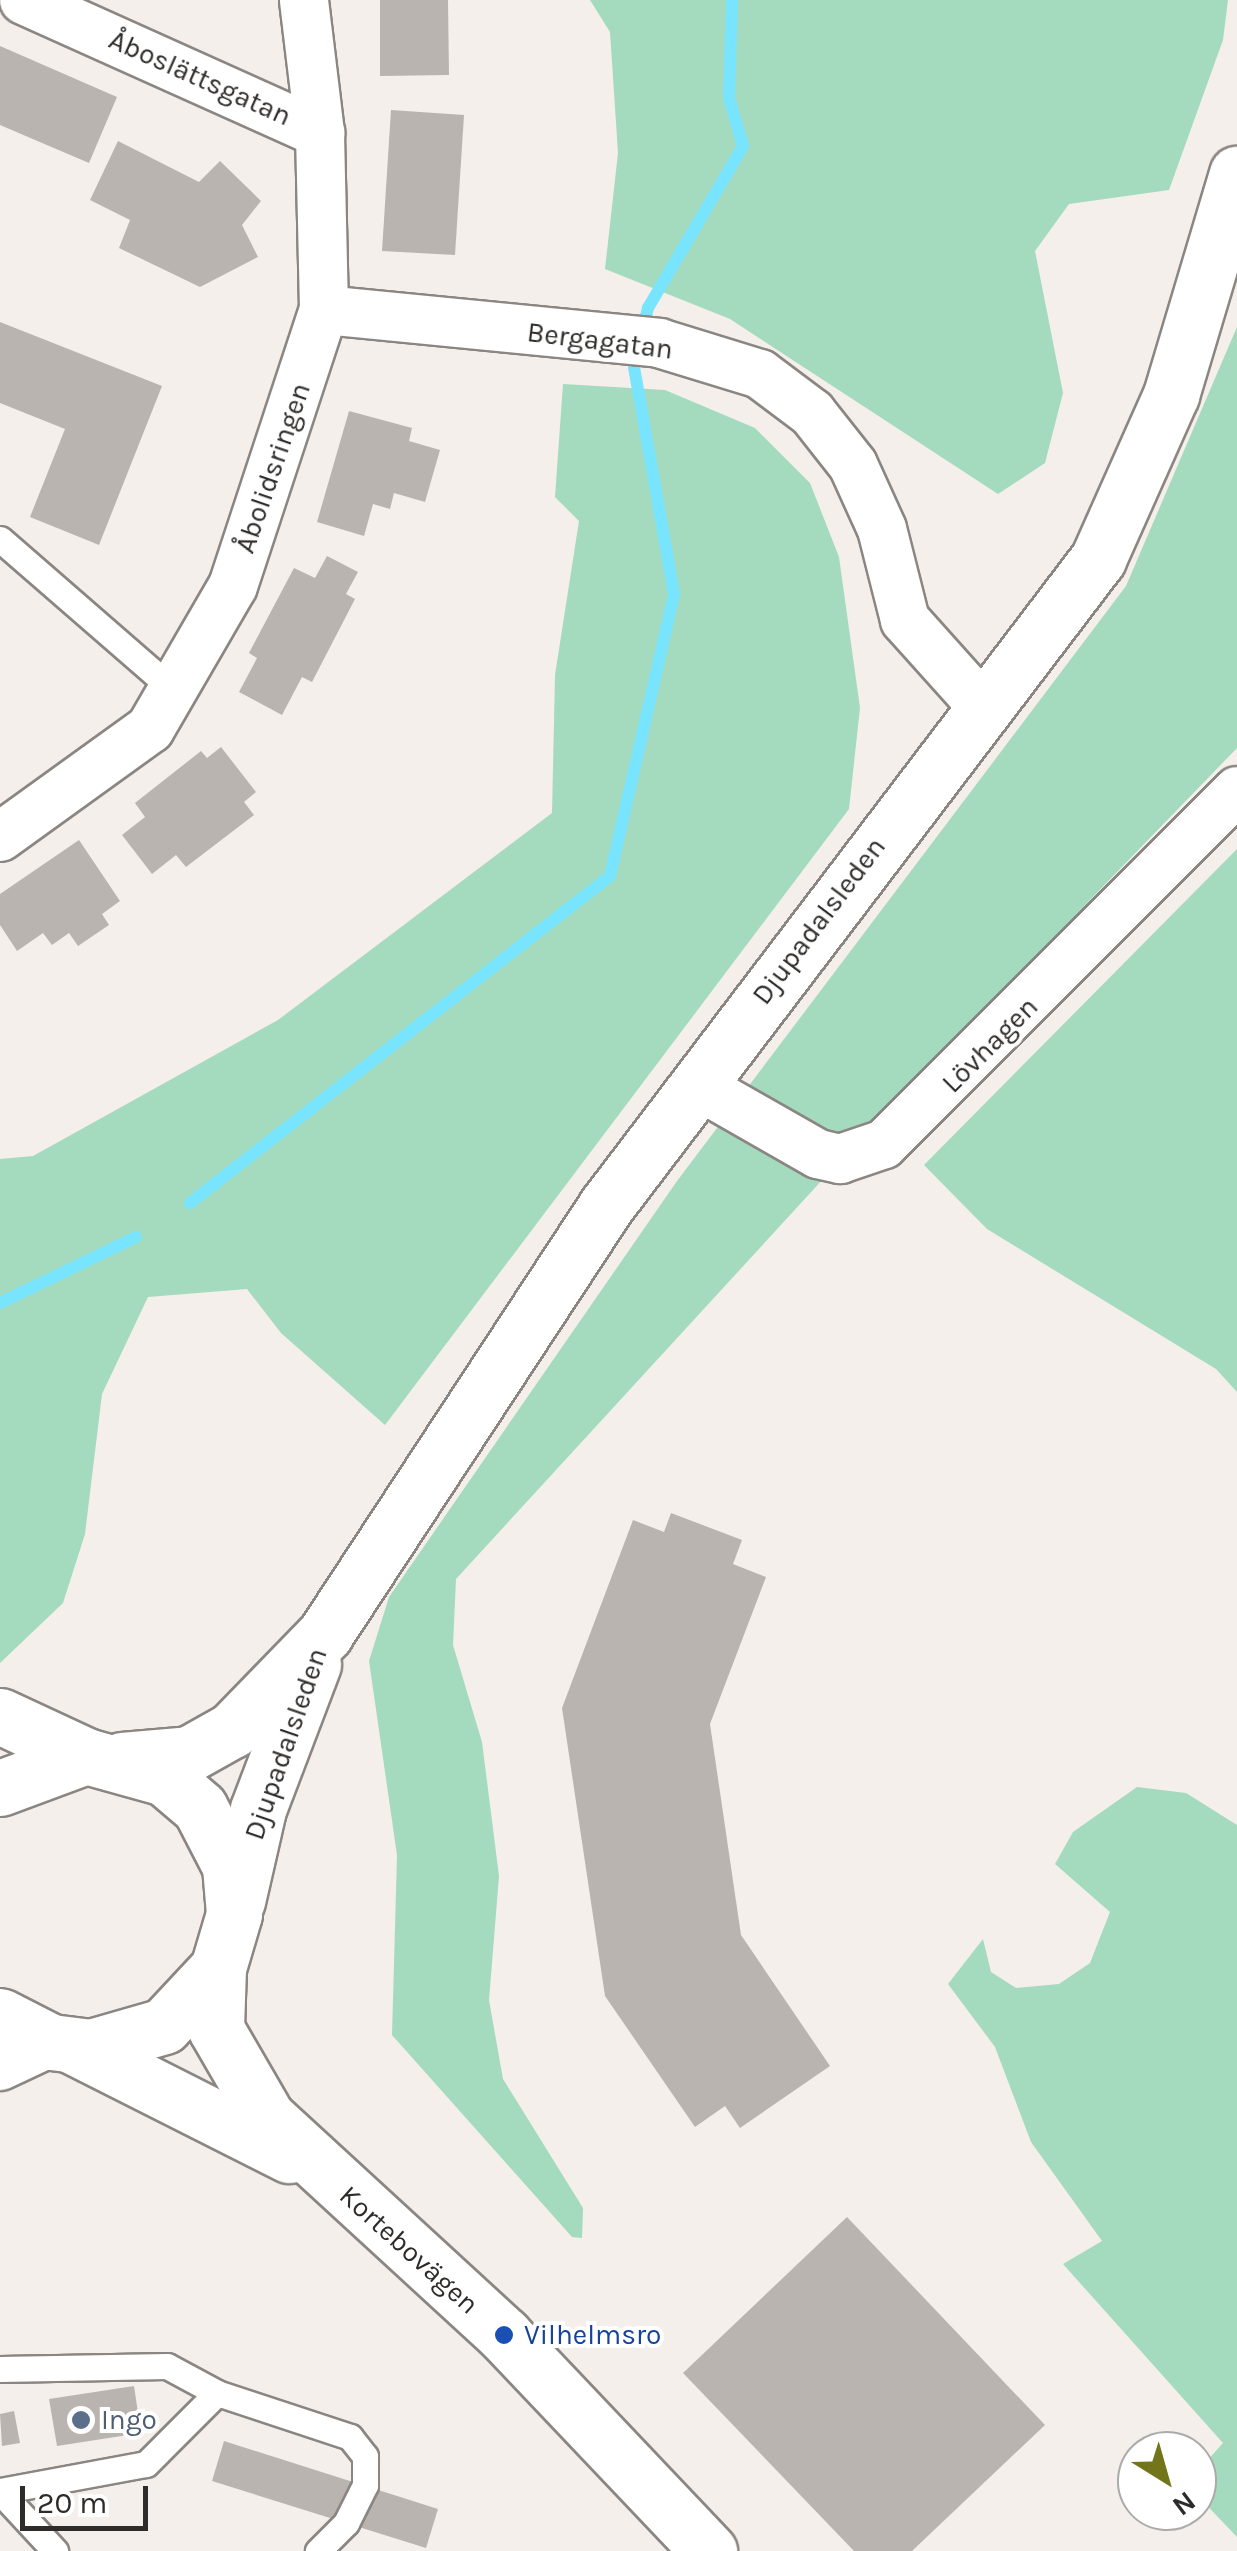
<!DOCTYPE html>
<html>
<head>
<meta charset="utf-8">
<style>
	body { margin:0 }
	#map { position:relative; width:1237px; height:2551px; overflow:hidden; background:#f4efea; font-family:Karla,sans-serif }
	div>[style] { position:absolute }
	.green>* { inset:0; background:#a4dabe }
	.stream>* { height:12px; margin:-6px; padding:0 6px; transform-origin:6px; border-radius:6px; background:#79e4fe }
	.building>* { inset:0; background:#bab4b1 }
	.roads { filter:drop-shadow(2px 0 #8b8682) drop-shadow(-2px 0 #8b8682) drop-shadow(0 2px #8b8682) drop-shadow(0 -2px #8b8682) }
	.service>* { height:25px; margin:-12.5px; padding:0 12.5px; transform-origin:12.5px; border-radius:12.5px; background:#fff }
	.minor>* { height:48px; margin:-24px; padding:0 24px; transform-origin:24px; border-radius:24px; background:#fff }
	.tertiary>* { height:55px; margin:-27.5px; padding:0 27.5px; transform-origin:27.5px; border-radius:27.5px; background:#fff }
	.dots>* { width:28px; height:28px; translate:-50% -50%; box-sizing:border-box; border:5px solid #fff; border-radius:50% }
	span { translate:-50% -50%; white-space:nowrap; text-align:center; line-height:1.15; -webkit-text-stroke:8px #fff; paint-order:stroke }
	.street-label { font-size:28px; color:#2e2c2a }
	.transit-label { font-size:28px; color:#164399 }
	.left { translate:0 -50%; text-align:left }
	.service-label { font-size:28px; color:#4e5e75 }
	.north { position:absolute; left:1117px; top:2431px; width:100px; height:100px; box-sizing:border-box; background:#fff; border:2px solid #ababaa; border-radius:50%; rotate:143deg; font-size:28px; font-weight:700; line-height:40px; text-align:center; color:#2e2c2a }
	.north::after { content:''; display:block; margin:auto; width:35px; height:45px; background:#73751b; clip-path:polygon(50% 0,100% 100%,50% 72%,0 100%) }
	.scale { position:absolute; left:20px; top:2486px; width:128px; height:45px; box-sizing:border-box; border:5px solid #2e2c2a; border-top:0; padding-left:12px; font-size:30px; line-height:35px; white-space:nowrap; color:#2e2c2a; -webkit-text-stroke:8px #fff; paint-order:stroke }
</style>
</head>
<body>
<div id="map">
	<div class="green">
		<div style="clip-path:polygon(590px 0,1228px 0,1223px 40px,1169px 190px,1069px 204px,1035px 251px,1063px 393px,1045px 463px,998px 494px,730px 319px,605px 269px,618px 153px,610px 32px)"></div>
		<div style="clip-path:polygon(1237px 327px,1237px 748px,880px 1117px,456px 1579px,453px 1645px,482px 1742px,499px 1876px,489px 2000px,503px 2079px,583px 2208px,582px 2238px,572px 2237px,392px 2035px,397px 1855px,369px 1661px,389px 1597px,677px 1181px,1126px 586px)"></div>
		<div style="clip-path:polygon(563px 384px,665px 390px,755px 428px,810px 483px,839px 557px,860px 708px,849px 809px,385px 1425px,281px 1333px,247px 1289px,148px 1297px,102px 1394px,85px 1534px,63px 1603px,0 1663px,0 1159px,33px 1156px,278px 1020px,552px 813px,555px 675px,579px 521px,555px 497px)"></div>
		<div style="clip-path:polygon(1237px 849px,1237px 1392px,1216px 1369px,987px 1229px,924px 1165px)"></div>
		<div style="clip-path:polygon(1137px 1787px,1186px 1793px,1237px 1825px,1237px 2537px,1197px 2495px,1197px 2472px,1223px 2443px,1063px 2264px,1102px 2241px,1031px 2142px,995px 2047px,948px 1984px,983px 1939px,991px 1972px,1016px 1988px,1059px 1984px,1090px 1963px,1110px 1912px,1055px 1864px,1073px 1832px)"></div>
	</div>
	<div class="stream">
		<div style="left:190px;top:1203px;width:532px;rotate:-37.9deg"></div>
		<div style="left:610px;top:876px;width:289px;rotate:-77.2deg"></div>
		<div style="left:674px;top:594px;width:230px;rotate:-100deg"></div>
		<div style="left:634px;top:367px;width:61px;rotate:-76.7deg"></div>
		<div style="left:648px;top:308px;width:188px;rotate:-59.6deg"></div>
		<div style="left:743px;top:146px;width:50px;rotate:-106.3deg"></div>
		<div style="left:729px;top:98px;width:98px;rotate:-88.2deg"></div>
		<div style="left:0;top:1303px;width:151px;rotate:-25.9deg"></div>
	</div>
	<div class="building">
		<div style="clip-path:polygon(380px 0,448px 0,449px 75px,380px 76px)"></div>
		<div style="clip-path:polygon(0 46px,117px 97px,89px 163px,0 125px)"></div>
		<div style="clip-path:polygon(391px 110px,464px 115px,455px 255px,382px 251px)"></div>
		<div style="clip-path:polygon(118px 141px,199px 182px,220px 161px,261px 201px,242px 225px,258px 257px,200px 287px,119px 248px,130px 220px,90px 200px)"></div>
		<div style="clip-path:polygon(0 322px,162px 386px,99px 545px,30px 517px,65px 429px,0 403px)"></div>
		<div style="clip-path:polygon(349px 411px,412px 428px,409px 441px,440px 450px,425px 502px,394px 493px,390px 509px,373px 504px,364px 536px,317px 522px)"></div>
		<div style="clip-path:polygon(327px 556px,358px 572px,346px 594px,355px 599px,312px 682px,302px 677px,282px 715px,239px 692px,257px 658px,249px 653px,294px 568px,315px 578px)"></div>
		<div style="clip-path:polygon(221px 747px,256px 792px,244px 802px,254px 815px,186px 867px,176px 855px,152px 874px,122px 835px,145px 817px,135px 803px,201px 751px,207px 758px)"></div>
		<div style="clip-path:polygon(79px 840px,120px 901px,102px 914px,109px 925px,78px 946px,69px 933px,52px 945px,43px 933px,17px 951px,0 925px,0 894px)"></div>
		<div style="clip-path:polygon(671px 1513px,742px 1540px,733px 1564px,766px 1577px,710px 1724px,741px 1935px,830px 2066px,740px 2128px,725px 2106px,695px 2127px,605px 1996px,562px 1708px,633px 1520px,664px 1532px)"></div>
		<div style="clip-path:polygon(847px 2217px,1045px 2425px,912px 2551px,854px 2551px,683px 2373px)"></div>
		<div style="clip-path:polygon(134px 2386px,141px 2433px,57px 2446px,49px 2399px)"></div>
		<div style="clip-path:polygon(14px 2411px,20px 2443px,2px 2446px,0 2414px)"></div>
		<div style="clip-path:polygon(224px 2441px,438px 2509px,426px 2548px,212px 2481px)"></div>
	</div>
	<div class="roads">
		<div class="service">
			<div style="left:0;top:539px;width:233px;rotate:41deg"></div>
			<div style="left:0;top:2369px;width:167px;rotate:-1deg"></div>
			<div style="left:167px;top:2366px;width:57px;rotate:28.4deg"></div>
			<div style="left:217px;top:2393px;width:140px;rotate:18.3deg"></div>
			<div style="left:350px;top:2437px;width:24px;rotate:52deg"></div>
			<div style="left:365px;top:2456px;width:29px;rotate:90deg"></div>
			<div style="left:365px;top:2485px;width:42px;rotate:116.6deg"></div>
			<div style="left:346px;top:2523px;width:40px;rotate:135deg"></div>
			<div style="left:0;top:2491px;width:148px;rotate:-10.5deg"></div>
			<div style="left:146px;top:2464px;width:100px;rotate:-45deg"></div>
			<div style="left:5px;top:2497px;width:74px;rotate:47.2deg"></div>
		</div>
		<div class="minor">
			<div style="left:24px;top:0;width:325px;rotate:24.2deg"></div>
			<div style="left:324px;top:310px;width:337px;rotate:5.6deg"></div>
			<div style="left:659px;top:343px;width:106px;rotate:17.1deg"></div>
			<div style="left:760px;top:374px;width:65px;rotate:36.9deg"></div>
			<div style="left:812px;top:413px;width:66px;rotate:51.7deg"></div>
			<div style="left:853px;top:465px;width:70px;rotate:65.6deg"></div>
			<div style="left:882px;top:529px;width:94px;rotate:75.8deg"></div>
			<div style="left:905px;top:620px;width:117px;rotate:48.1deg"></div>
			<div style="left:0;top:837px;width:185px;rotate:-35.8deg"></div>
			<div style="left:150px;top:729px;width:165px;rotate:-59.9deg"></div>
			<div style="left:233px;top:586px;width:291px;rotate:-71.8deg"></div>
			<div style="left:324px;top:310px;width:177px;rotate:-91.3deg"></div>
			<div style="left:320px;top:133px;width:134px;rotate:-96.9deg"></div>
			<div style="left:697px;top:1085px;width:139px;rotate:29.7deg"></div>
			<div style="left:818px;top:1154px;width:23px;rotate:13deg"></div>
			<div style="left:840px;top:1159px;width:46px;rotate:-18.8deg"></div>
			<div style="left:884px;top:1144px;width:499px;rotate:-45deg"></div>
			<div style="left:0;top:2066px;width:56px;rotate:-25.2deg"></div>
		</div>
		<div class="tertiary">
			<div style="left:0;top:1716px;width:95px;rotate:24.9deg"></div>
			<div style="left:122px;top:1760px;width:67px;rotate:-5.1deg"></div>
			<div style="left:189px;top:1754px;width:49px;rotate:-29.2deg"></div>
			<div style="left:232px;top:1730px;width:134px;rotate:-45.9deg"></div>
			<div style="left:325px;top:1634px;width:512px;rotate:-56.71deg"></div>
			<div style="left:606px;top:1206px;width:813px;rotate:-52.75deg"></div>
			<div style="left:1098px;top:559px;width:180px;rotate:-66deg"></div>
			<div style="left:1171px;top:395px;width:231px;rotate:-73.4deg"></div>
			<div style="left:0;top:1788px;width:92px;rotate:-20.4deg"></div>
			<div style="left:86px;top:1756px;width:82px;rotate:15.6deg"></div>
			<div style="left:165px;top:1778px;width:46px;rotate:40.6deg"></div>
			<div style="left:200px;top:1808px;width:65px;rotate:62.7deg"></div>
			<div style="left:230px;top:1866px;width:48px;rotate:85.2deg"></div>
			<div style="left:234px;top:1914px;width:56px;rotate:106.5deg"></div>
			<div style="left:218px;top:1968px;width:79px;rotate:133deg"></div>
			<div style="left:164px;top:2026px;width:76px;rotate:164deg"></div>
			<div style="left:91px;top:2047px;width:40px;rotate:-172.9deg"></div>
			<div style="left:51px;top:2042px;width:57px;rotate:-153deg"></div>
			<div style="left:237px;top:1901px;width:94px;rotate:-77.1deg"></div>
			<div style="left:258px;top:1809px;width:155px;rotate:-69.2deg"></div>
			<div style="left:218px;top:1968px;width:61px;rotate:91.9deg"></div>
			<div style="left:216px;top:2029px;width:102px;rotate:59.9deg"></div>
			<div style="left:267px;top:2117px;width:322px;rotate:42.6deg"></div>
			<div style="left:504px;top:2335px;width:298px;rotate:46.5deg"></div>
			<div style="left:73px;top:2046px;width:242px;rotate:26.8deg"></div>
		</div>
	</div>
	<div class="dots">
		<div style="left:504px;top:2335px;background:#1a4fb4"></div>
		<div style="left:81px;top:2420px;background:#5c6f8a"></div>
	</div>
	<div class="street-label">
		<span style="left:200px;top:78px;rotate:24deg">Åboslättsgatan</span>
		<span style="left:600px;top:341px;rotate:7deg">Bergagatan</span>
		<span style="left:273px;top:468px;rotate:-71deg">Åbolidsringen</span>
		<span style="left:819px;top:921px;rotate:-53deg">Djupadalsleden</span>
		<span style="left:990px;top:1045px;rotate:-45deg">Lövhagen</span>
		<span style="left:286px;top:1744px;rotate:-71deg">Djupadalsleden</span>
		<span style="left:409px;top:2250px;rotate:42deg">Kortebovägen</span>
	</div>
	<div class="transit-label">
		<span class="left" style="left:524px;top:2335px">Vilhelmsro</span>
	</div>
	<div class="service-label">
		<span class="left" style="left:101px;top:2420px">Ingo</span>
	</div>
	<div class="north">N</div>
	<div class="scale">20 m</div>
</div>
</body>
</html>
